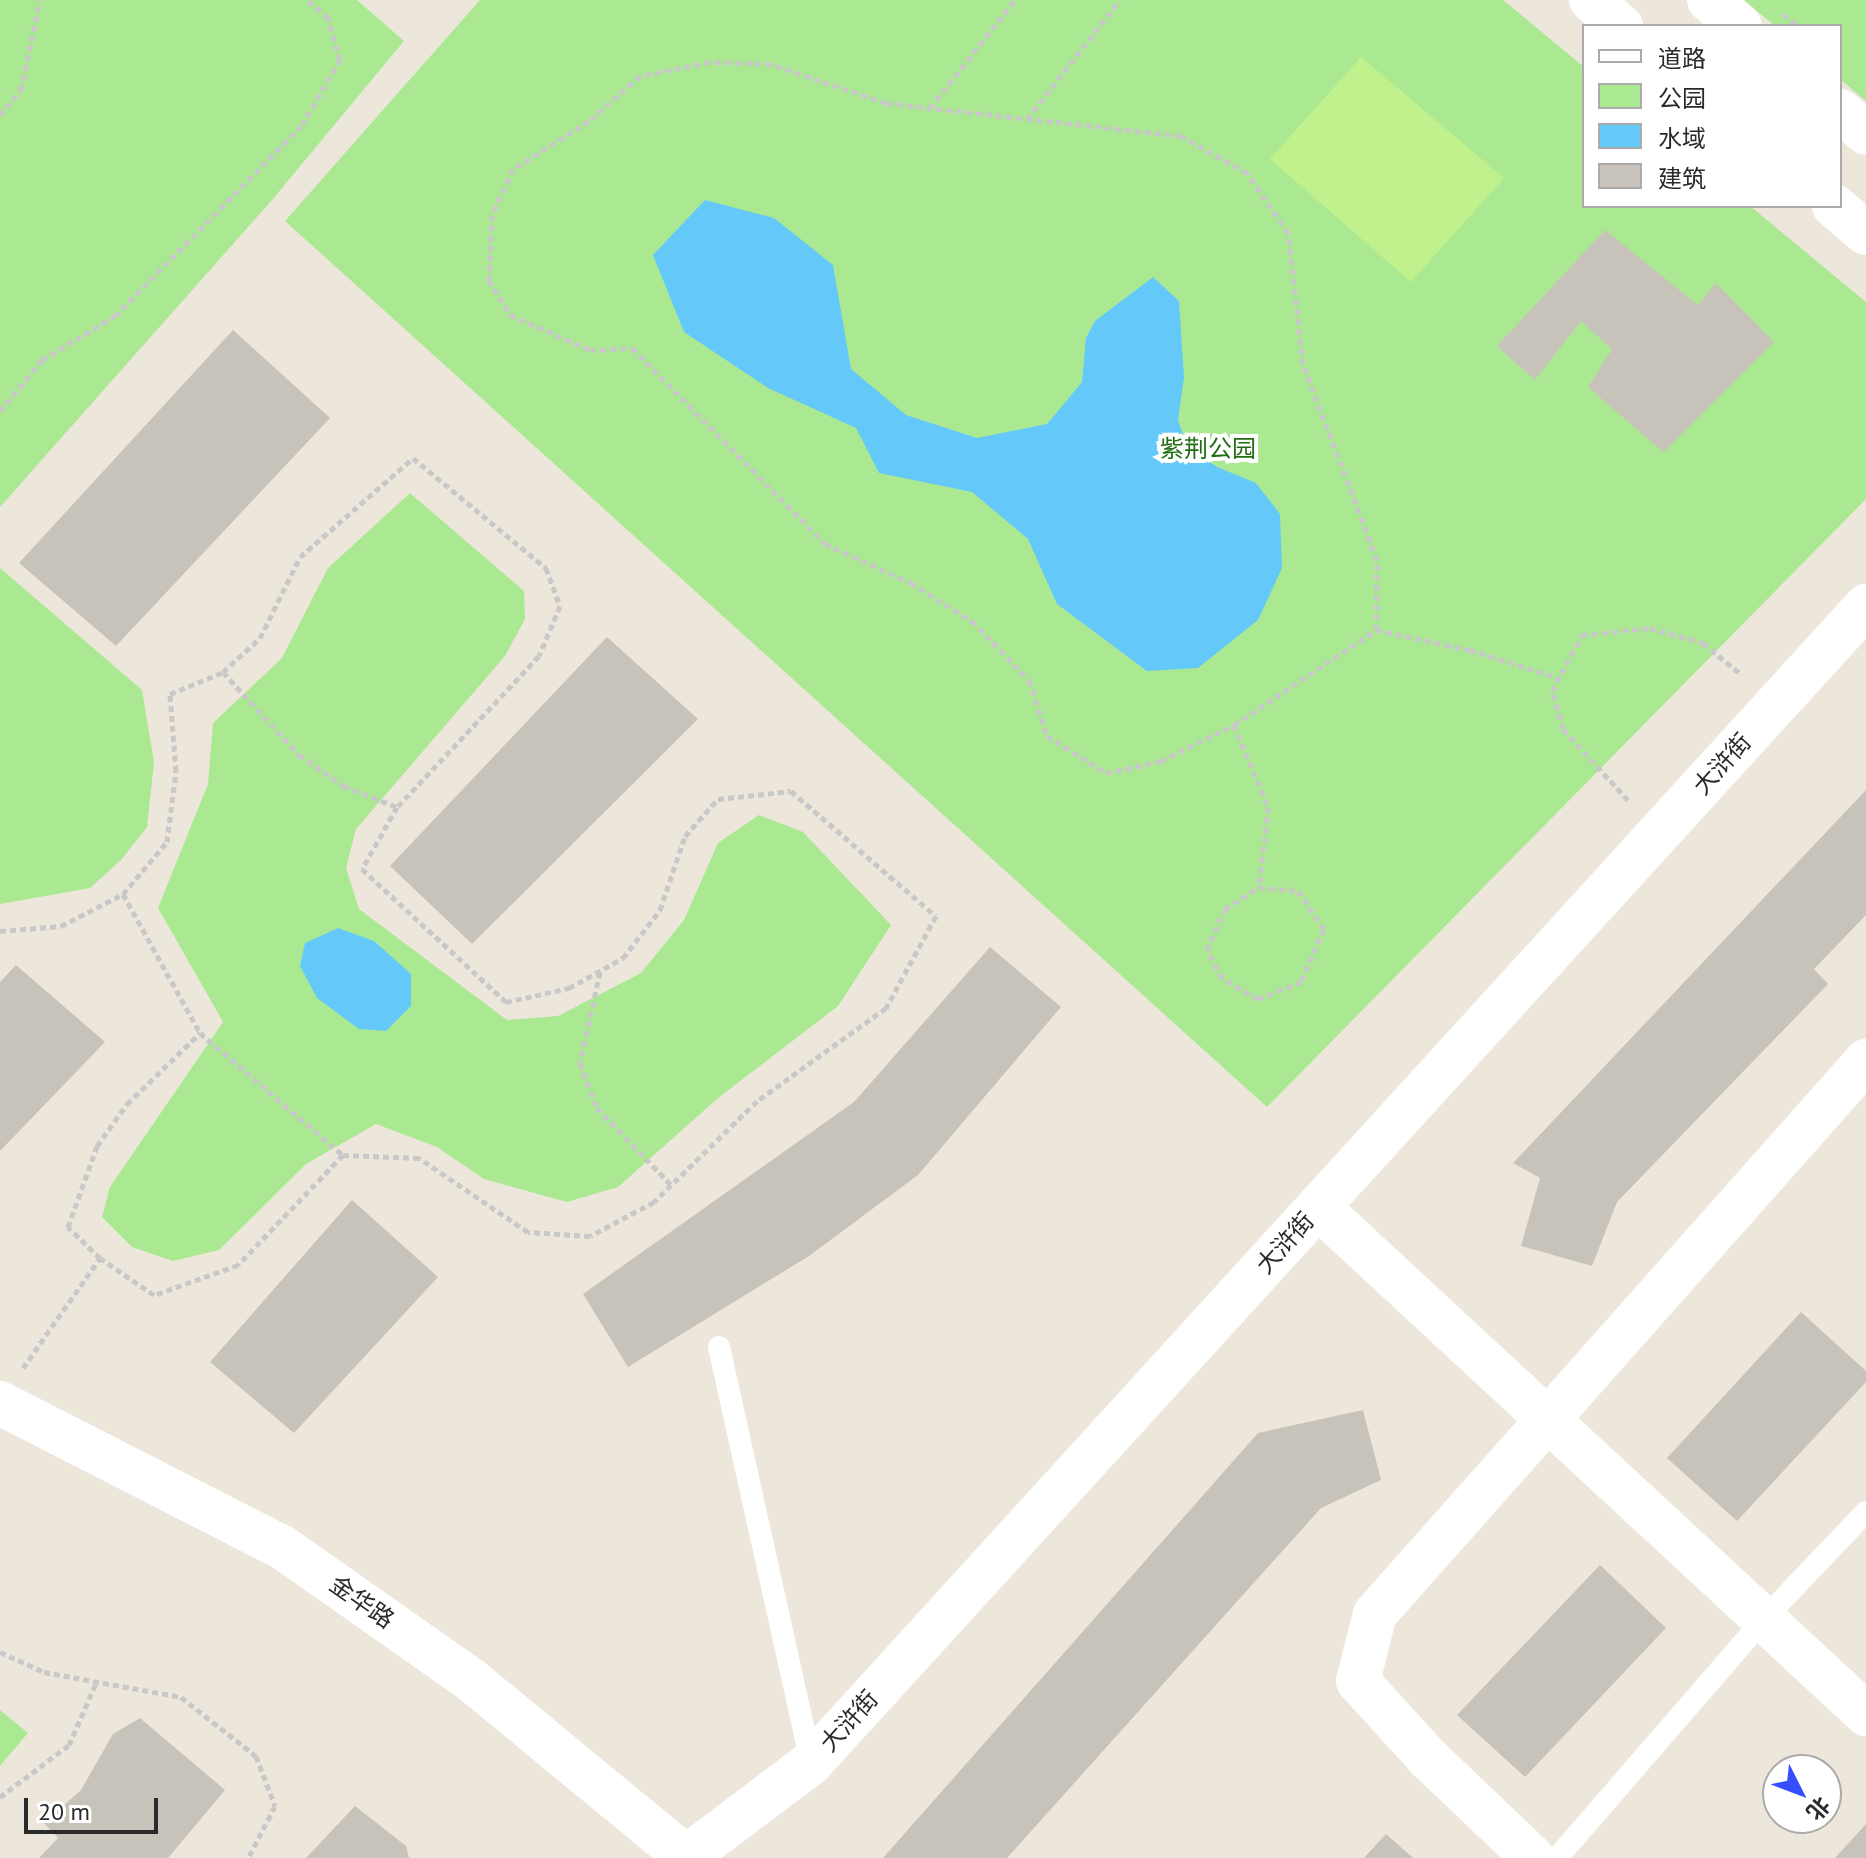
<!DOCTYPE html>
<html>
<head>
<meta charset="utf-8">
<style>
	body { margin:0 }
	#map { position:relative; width:1866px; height:1858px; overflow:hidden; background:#ede6da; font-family:"PT Sans","Noto Sans SC",sans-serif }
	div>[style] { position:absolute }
	.green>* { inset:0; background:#aae992 }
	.pitch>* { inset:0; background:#c1f18c }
	.water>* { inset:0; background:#64c9f9 }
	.building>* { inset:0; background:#c8c3ba }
	.path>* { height:5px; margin-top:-2.5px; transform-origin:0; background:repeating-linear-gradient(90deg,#c8c8c8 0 6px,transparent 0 10px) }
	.service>* { height:22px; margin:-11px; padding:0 11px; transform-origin:11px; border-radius:11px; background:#fff }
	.minor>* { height:44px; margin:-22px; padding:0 22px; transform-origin:22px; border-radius:22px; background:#fff }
	.tertiary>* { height:44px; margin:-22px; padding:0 22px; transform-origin:22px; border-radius:22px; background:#fff }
	.secondary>* { height:44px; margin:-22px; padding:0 22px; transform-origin:22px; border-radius:22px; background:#fff }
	span { translate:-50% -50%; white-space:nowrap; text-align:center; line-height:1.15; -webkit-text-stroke:8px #fff; paint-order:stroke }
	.park-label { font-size:24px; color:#216d14 }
	.street-label { font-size:24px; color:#2a2a2a }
	.legend { position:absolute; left:1582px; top:24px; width:260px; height:184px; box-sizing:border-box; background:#fff; border:2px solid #aaa; margin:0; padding:10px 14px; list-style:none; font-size:24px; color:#2a2a2a }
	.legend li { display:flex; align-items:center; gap:16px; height:40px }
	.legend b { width:40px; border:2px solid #aaa }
	.north { position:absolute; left:1762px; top:1754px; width:80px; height:80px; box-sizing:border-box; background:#fff; border:2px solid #aaa; border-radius:50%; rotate:132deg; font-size:22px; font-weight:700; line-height:32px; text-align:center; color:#2a2a2a }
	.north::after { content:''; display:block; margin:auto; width:28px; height:36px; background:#354fff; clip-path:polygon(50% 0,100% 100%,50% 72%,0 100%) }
	.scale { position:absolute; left:24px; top:1798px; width:134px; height:36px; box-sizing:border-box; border:4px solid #2a2a2a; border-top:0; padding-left:10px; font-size:24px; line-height:28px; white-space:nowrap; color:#2a2a2a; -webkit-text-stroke:6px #fff; paint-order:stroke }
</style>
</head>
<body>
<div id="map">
	<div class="green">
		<div style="clip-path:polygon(0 0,357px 0,404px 41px,272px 200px,0 507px)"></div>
		<div style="clip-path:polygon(480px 0,1503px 0,1584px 67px,1584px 206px,1750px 206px,1866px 302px,1866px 499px,1267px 1107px,285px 221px)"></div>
		<div style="clip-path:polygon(1744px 0,1866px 0,1866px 101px,1840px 79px,1840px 26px,1775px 26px)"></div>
		<div style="clip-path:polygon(410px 493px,524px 591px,525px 619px,505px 656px,356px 829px,346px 868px,359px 909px,507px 1020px,558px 1016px,641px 973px,684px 920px,718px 843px,759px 815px,803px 832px,891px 925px,838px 1006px,718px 1098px,618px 1187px,567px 1202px,484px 1179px,437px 1147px,376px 1124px,306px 1164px,219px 1250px,173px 1261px,132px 1247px,102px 1217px,110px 1187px,223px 1022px,158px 908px,208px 784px,213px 723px,282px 658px,328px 568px)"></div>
		<div style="clip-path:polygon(0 568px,142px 690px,154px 762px,147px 827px,121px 860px,90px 888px,0 904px)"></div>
		<div style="clip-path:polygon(0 1710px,28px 1733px,0 1766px)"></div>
	</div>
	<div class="pitch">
		<div style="clip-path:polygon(1361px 57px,1504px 178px,1411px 282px,1270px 159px)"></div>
	</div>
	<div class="water">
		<div style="clip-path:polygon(705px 200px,774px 218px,833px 265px,851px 369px,906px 415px,977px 438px,1047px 424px,1082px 382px,1086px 338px,1095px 321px,1153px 277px,1179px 301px,1184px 377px,1178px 420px,1187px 446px,1217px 467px,1256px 483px,1280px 514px,1282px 568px,1258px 620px,1198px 668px,1147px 671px,1057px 604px,1028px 539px,972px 492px,879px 473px,856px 428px,768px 388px,684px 332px,653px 255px)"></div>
		<div style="clip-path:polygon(338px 928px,374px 941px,411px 974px,411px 1006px,386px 1031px,359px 1029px,317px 998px,300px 966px,305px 943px)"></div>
	</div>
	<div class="building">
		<div style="clip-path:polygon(1605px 230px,1698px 305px,1716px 283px,1774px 342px,1663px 452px,1588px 387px,1612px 349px,1581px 321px,1535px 380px,1497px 346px)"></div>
		<div style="clip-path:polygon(233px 330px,330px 418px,116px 646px,19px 563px)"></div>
		<div style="clip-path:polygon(607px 637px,698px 719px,472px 944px,390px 866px)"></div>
		<div style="clip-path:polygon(1866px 790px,1866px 915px,1814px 969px,1828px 984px,1617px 1202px,1592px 1266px,1521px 1246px,1540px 1178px,1513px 1163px)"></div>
		<div style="clip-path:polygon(990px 947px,1061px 1007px,918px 1175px,809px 1256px,628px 1367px,583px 1294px,854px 1102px)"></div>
		<div style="clip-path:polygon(16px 965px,105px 1042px,0 1151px,0 982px)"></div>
		<div style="clip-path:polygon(352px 1200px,438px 1277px,294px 1433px,210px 1362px)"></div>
		<div style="clip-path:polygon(1801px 1312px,1866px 1371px,1866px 1382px,1737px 1521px,1667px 1458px)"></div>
		<div style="clip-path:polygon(1363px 1410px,1381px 1480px,1321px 1508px,1007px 1858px,883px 1858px,1258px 1433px)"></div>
		<div style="clip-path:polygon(1600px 1565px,1666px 1628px,1525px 1777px,1457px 1715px)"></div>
		<div style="clip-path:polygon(140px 1718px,225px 1790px,168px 1858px,39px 1858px,58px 1838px,44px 1823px,81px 1790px,113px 1734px)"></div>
		<div style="clip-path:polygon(355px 1806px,406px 1846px,409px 1858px,306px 1858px)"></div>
		<div style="clip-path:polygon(1866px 1824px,1866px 1858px,1835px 1858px)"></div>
		<div style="clip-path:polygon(1386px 1834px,1413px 1858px,1364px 1858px)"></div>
	</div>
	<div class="path">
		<div style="left:1783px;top:14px;width:19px;rotate:39deg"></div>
		<div style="left:930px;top:108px;width:137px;rotate:-51.8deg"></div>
		<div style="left:0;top:115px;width:33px;rotate:-50deg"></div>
		<div style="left:21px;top:90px;width:92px;rotate:-78.1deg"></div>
		<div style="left:1027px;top:119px;width:151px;rotate:-52deg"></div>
		<div style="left:0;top:411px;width:66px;rotate:-50.5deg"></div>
		<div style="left:42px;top:360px;width:85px;rotate:-31.1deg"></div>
		<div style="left:115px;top:316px;width:267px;rotate:-45.6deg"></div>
		<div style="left:302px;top:125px;width:75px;rotate:-59.7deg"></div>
		<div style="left:340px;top:60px;width:44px;rotate:-105.9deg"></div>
		<div style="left:328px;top:18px;width:28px;rotate:-139deg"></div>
		<div style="left:1376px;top:630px;width:70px;rotate:-89.2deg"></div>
		<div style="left:1377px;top:560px;width:210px;rotate:-110.7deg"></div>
		<div style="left:1303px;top:364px;width:132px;rotate:-96.5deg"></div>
		<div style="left:1288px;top:233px;width:73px;rotate:-124.3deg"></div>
		<div style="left:1247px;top:173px;width:76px;rotate:-150.7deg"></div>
		<div style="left:1181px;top:136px;width:297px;rotate:-173.6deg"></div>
		<div style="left:886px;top:103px;width:121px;rotate:-161.3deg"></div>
		<div style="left:771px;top:64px;width:61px;rotate:-178.1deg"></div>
		<div style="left:710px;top:62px;width:71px;rotate:168.7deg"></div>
		<div style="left:640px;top:76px;width:68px;rotate:138.6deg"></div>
		<div style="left:589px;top:121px;width:90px;rotate:147.7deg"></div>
		<div style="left:513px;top:169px;width:51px;rotate:114.5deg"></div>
		<div style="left:492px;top:215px;width:65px;rotate:92.6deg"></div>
		<div style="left:489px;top:280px;width:41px;rotate:59deg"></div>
		<div style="left:510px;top:315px;width:87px;rotate:23.6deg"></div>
		<div style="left:590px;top:350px;width:42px;rotate:-2.7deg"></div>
		<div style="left:632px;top:348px;width:275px;rotate:45.4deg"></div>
		<div style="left:825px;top:544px;width:94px;rotate:24.4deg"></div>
		<div style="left:911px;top:583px;width:72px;rotate:31.9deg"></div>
		<div style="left:972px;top:621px;width:82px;rotate:46deg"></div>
		<div style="left:1029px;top:680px;width:59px;rotate:72.2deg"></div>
		<div style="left:1047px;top:736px;width:70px;rotate:32.1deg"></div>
		<div style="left:1106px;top:773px;width:56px;rotate:-12.3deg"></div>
		<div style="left:1161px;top:761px;width:81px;rotate:-26.3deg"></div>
		<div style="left:1234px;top:725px;width:171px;rotate:-33.8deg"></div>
		<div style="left:1376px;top:630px;width:96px;rotate:12deg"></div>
		<div style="left:1470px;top:650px;width:93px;rotate:17.5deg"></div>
		<div style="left:223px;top:672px;width:113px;rotate:47.5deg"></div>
		<div style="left:299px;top:755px;width:55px;rotate:34.6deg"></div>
		<div style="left:344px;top:786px;width:57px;rotate:21.6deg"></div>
		<div style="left:1234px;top:725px;width:89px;rotate:67.5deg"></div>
		<div style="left:1268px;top:807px;width:81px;rotate:96.4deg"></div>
		<div style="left:1628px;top:800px;width:96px;rotate:-132.5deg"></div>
		<div style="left:1563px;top:729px;width:40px;rotate:-106deg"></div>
		<div style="left:1552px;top:691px;width:64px;rotate:-61.8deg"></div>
		<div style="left:1582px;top:635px;width:68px;rotate:-5.9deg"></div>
		<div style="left:1650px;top:628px;width:55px;rotate:15.8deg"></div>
		<div style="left:1703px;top:643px;width:50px;rotate:39.4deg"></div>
		<div style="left:1259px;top:887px;width:39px;rotate:6deg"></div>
		<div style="left:1298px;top:891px;width:46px;rotate:55.6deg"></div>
		<div style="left:1324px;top:929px;width:58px;rotate:113.5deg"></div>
		<div style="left:1301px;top:982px;width:46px;rotate:158.4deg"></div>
		<div style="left:1258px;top:999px;width:42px;rotate:-149.7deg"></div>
		<div style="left:1222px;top:978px;width:32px;rotate:-118deg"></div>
		<div style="left:1207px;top:950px;width:45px;rotate:-66.3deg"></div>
		<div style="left:1225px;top:909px;width:40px;rotate:-32.9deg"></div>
		<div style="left:123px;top:894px;width:159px;rotate:61deg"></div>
		<div style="left:200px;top:1033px;width:188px;rotate:40.5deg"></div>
		<div style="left:0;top:931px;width:61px;rotate:-4.7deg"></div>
		<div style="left:61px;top:926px;width:70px;rotate:-27.3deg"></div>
		<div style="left:123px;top:894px;width:68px;rotate:-49.8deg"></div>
		<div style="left:167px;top:842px;width:72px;rotate:-82.8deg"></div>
		<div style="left:176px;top:771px;width:77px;rotate:-94.5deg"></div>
		<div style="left:170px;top:694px;width:57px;rotate:-22.5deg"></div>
		<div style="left:223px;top:672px;width:50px;rotate:-42.6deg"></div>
		<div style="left:260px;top:638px;width:90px;rotate:-63.7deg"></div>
		<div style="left:300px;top:557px;width:150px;rotate:-41.2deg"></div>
		<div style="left:413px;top:458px;width:173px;rotate:39.6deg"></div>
		<div style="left:546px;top:568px;width:40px;rotate:69.8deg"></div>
		<div style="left:560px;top:606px;width:54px;rotate:112.8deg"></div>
		<div style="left:539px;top:656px;width:207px;rotate:133.2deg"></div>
		<div style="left:397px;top:807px;width:71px;rotate:119.4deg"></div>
		<div style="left:362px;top:869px;width:196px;rotate:42.7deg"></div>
		<div style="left:506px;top:1002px;width:65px;rotate:-12.5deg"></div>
		<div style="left:569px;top:988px;width:62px;rotate:-29.1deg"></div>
		<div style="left:623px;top:958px;width:61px;rotate:-52.4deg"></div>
		<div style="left:660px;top:910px;width:78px;rotate:-71.3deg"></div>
		<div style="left:685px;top:836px;width:50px;rotate:-48.3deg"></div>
		<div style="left:718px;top:799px;width:73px;rotate:-6.3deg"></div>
		<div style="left:791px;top:791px;width:191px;rotate:40.8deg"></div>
		<div style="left:936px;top:916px;width:105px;rotate:118.5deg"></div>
		<div style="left:886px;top:1008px;width:159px;rotate:144.2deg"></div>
		<div style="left:757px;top:1101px;width:144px;rotate:135.6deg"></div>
		<div style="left:654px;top:1202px;width:72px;rotate:152deg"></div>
		<div style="left:590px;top:1236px;width:62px;rotate:-176.3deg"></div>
		<div style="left:528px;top:1232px;width:132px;rotate:-145.8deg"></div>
		<div style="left:419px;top:1158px;width:76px;rotate:-177.7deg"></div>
		<div style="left:343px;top:1155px;width:152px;rotate:133.7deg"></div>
		<div style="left:238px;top:1265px;width:89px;rotate:160.3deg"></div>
		<div style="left:154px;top:1295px;width:65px;rotate:-145.6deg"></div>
		<div style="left:100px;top:1258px;width:45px;rotate:-135.9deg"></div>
		<div style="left:68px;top:1227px;width:86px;rotate:-70.3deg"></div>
		<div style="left:97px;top:1146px;width:52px;rotate:-54.5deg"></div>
		<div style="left:127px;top:1104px;width:102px;rotate:-44.2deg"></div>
		<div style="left:600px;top:972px;width:93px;rotate:102.4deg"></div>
		<div style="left:580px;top:1063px;width:48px;rotate:69.3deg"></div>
		<div style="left:597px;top:1108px;width:107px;rotate:46.1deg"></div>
		<div style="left:23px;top:1368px;width:134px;rotate:-55deg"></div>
		<div style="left:0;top:1652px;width:48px;rotate:24.4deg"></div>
		<div style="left:44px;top:1672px;width:139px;rotate:10.3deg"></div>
		<div style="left:181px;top:1697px;width:95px;rotate:38.2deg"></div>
		<div style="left:256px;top:1756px;width:53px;rotate:69.2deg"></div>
		<div style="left:275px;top:1806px;width:59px;rotate:117.4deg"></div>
		<div style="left:0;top:1797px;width:86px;rotate:-37deg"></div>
		<div style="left:69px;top:1745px;width:70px;rotate:-66.4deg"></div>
	</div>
	<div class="service">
		<div style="left:719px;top:1347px;width:426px;rotate:77.5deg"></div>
		<div style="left:1557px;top:1858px;width:315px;rotate:-49.1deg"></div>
		<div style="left:1763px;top:1620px;width:149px;rotate:-46.4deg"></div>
	</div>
	<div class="minor">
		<div style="left:1318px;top:1207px;width:747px;rotate:42.77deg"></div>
		<div style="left:1533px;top:1858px;width:145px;rotate:-136.4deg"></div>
		<div style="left:1428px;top:1758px;width:104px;rotate:-132.3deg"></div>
		<div style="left:1358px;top:1681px;width:69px;rotate:-75.8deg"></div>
		<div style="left:1375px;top:1614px;width:740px;rotate:-48.4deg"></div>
	</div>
	<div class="tertiary">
		<div style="left:0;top:1403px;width:317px;rotate:27.1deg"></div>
		<div style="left:282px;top:1547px;width:230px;rotate:35.1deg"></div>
		<div style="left:470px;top:1679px;width:281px;rotate:39.5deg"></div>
		<div style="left:685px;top:1858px;width:158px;rotate:-37deg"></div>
		<div style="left:811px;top:1763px;width:1566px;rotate:-47.64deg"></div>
	</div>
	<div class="secondary">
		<div style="left:1591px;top:0;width:40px;rotate:41deg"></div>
		<div style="left:1709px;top:0;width:40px;rotate:40deg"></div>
		<div style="left:1840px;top:111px;width:34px;rotate:40deg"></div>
		<div style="left:1834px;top:206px;width:42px;rotate:40.2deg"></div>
	</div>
	<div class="park-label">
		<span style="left:1208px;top:449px">紫荆公园</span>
	</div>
	<div class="street-label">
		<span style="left:1722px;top:764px;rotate:-48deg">大浒街</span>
		<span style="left:1285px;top:1243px;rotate:-48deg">大浒街</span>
		<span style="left:362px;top:1602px;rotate:35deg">金华路</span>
		<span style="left:849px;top:1721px;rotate:-48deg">大浒街</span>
	</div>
	<ul class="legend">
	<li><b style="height:10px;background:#fff"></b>道路</li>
	<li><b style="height:22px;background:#aae992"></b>公园</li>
	<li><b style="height:22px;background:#64c9f9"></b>水域</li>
	<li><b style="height:22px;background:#c8c3ba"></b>建筑</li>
	</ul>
	<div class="north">北</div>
	<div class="scale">20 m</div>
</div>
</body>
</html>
